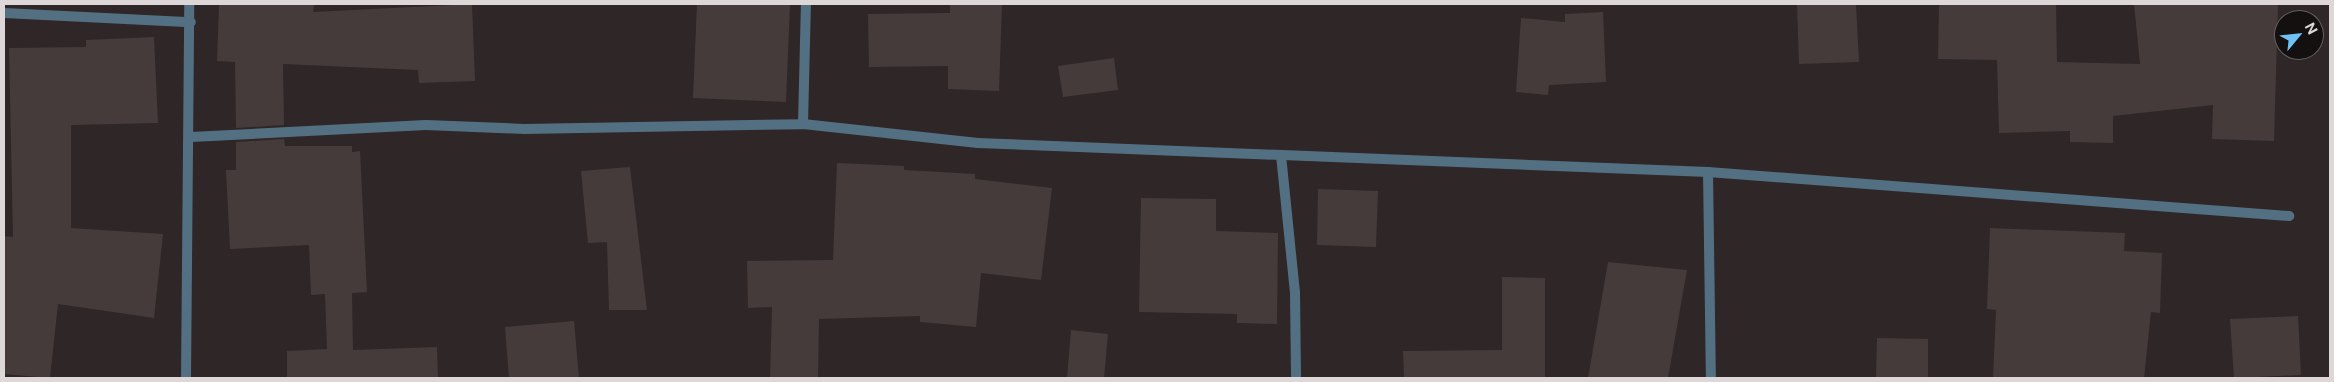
<!DOCTYPE html>
<html>
<head>
<meta charset="utf-8">
<style>
	body { margin:0 }
	#map { position:relative; width:2334px; height:382px; overflow:hidden; background:#2f2627; font-family:"Public Sans",sans-serif }
	div>[style] { position:absolute }
	.building>* { inset:0; background:#453b3b }
	.minor>* { height:10px; margin:-5px; padding:0 5px; transform-origin:5px; border-radius:5px; background:#537082 }
	span { translate:-50% -50%; white-space:nowrap; text-align:center; line-height:1.15; -webkit-text-stroke:4px #141010; paint-order:stroke }
	.frame { position:absolute; inset:0; border:5px solid #ddd7d7; pointer-events:none }
	.north { position:absolute; left:2274px; top:10px; width:50px; height:50px; box-sizing:border-box; background:#141010; border:1px solid #646060; border-radius:50%; rotate:62deg; font-size:14px; font-weight:700; line-height:20px; text-align:center; color:#ddd7d7 }
	.north::after { content:''; display:block; margin:auto; width:18px; height:22px; background:#6dc2f3; clip-path:polygon(50% 0,100% 100%,50% 72%,0 100%) }
</style>
</head>
<body>
<div id="map">
	<div class="building">
		<div style="clip-path:polygon(219px 4px,314px 5px,313px 12px,472px 4px,475px 81px,419px 83px,418px 70px,283px 64px,284px 125px,236px 128px,235px 62px,217px 61px)"></div>
		<div style="clip-path:polygon(697px 4px,790px 4px,786px 102px,693px 98px)"></div>
		<div style="clip-path:polygon(950px 4px,1002px 4px,999px 91px,948px 89px,948px 66px,869px 67px,868px 14px,950px 13px)"></div>
		<div style="clip-path:polygon(1797px 4px,1856px 4px,1859px 62px,1799px 64px)"></div>
		<div style="clip-path:polygon(1939px 4px,2056px 4px,2057px 62px,2140px 64px,2134px 4px,2278px 4px,2274px 141px,2212px 139px,2213px 105px,2113px 116px,2113px 143px,2070px 142px,2070px 131px,1999px 133px,1997px 60px,1938px 59px)"></div>
		<div style="clip-path:polygon(1603px 12px,1606px 82px,1549px 85px,1548px 95px,1516px 92px,1521px 18px,1565px 22px,1565px 14px)"></div>
		<div style="clip-path:polygon(154px 37px,158px 123px,71px 125px,71px 228px,163px 234px,154px 318px,58px 304px,50px 378px,4px 374px,4px 236px,13px 237px,9px 48px,86px 47px,86px 40px)"></div>
		<div style="clip-path:polygon(1114px 58px,1118px 90px,1063px 97px,1058px 66px)"></div>
		<div style="clip-path:polygon(284px 139px,285px 146px,352px 146px,352px 152px,360px 151px,367px 292px,352px 293px,353px 350px,437px 347px,438px 378px,287px 378px,287px 351px,327px 349px,325px 294px,311px 295px,309px 245px,230px 249px,226px 170px,236px 170px,236px 142px)"></div>
		<div style="clip-path:polygon(837px 163px,904px 166px,904px 170px,975px 174px,975px 179px,1052px 188px,1041px 280px,981px 273px,976px 327px,920px 322px,920px 316px,819px 319px,818px 378px,770px 378px,772px 307px,748px 308px,747px 261px,833px 260px)"></div>
		<div style="clip-path:polygon(630px 167px,647px 310px,609px 310px,607px 242px,588px 243px,581px 171px)"></div>
		<div style="clip-path:polygon(1318px 189px,1378px 191px,1376px 247px,1317px 245px)"></div>
		<div style="clip-path:polygon(1141px 198px,1216px 199px,1216px 231px,1278px 233px,1277px 324px,1237px 323px,1237px 314px,1139px 312px)"></div>
		<div style="clip-path:polygon(1990px 228px,2125px 233px,2124px 251px,2162px 253px,2160px 313px,2151px 312px,2144px 378px,1993px 378px,1996px 310px,1987px 309px)"></div>
		<div style="clip-path:polygon(1608px 262px,1687px 270px,1668px 378px,1588px 378px)"></div>
		<div style="clip-path:polygon(1502px 277px,1545px 278px,1545px 378px,1404px 378px,1403px 351px,1502px 350px)"></div>
		<div style="clip-path:polygon(2298px 316px,2301px 375px,2234px 378px,2230px 319px)"></div>
		<div style="clip-path:polygon(574px 321px,579px 378px,509px 378px,505px 327px)"></div>
		<div style="clip-path:polygon(1071px 330px,1108px 334px,1104px 378px,1067px 378px)"></div>
		<div style="clip-path:polygon(1877px 338px,1928px 339px,1928px 378px,1876px 378px)"></div>
	</div>
	<div class="minor">
		<div style="left:4px;top:13px;width:187px;rotate:2.8deg"></div>
		<div style="left:803px;top:124px;width:120px;rotate:-88.6deg"></div>
		<div style="left:191px;top:137px;width:235px;rotate:-2.9deg"></div>
		<div style="left:426px;top:125px;width:98px;rotate:2.3deg"></div>
		<div style="left:524px;top:129px;width:279px;rotate:-1deg"></div>
		<div style="left:803px;top:124px;width:176px;rotate:6.2deg"></div>
		<div style="left:978px;top:143px;width:731px;rotate:2.27deg"></div>
		<div style="left:1708px;top:172px;width:583px;rotate:4.33deg"></div>
		<div style="left:1281px;top:155px;width:139px;rotate:84.2deg"></div>
		<div style="left:1295px;top:293px;width:85px;rotate:89.3deg"></div>
		<div style="left:1708px;top:172px;width:206px;rotate:89.2deg"></div>
		<div style="left:186px;top:378px;width:374px;rotate:-89.5deg"></div>
	</div>
	<div class="frame"></div>
	<div class="north">N</div>
</div>
</body>
</html>
